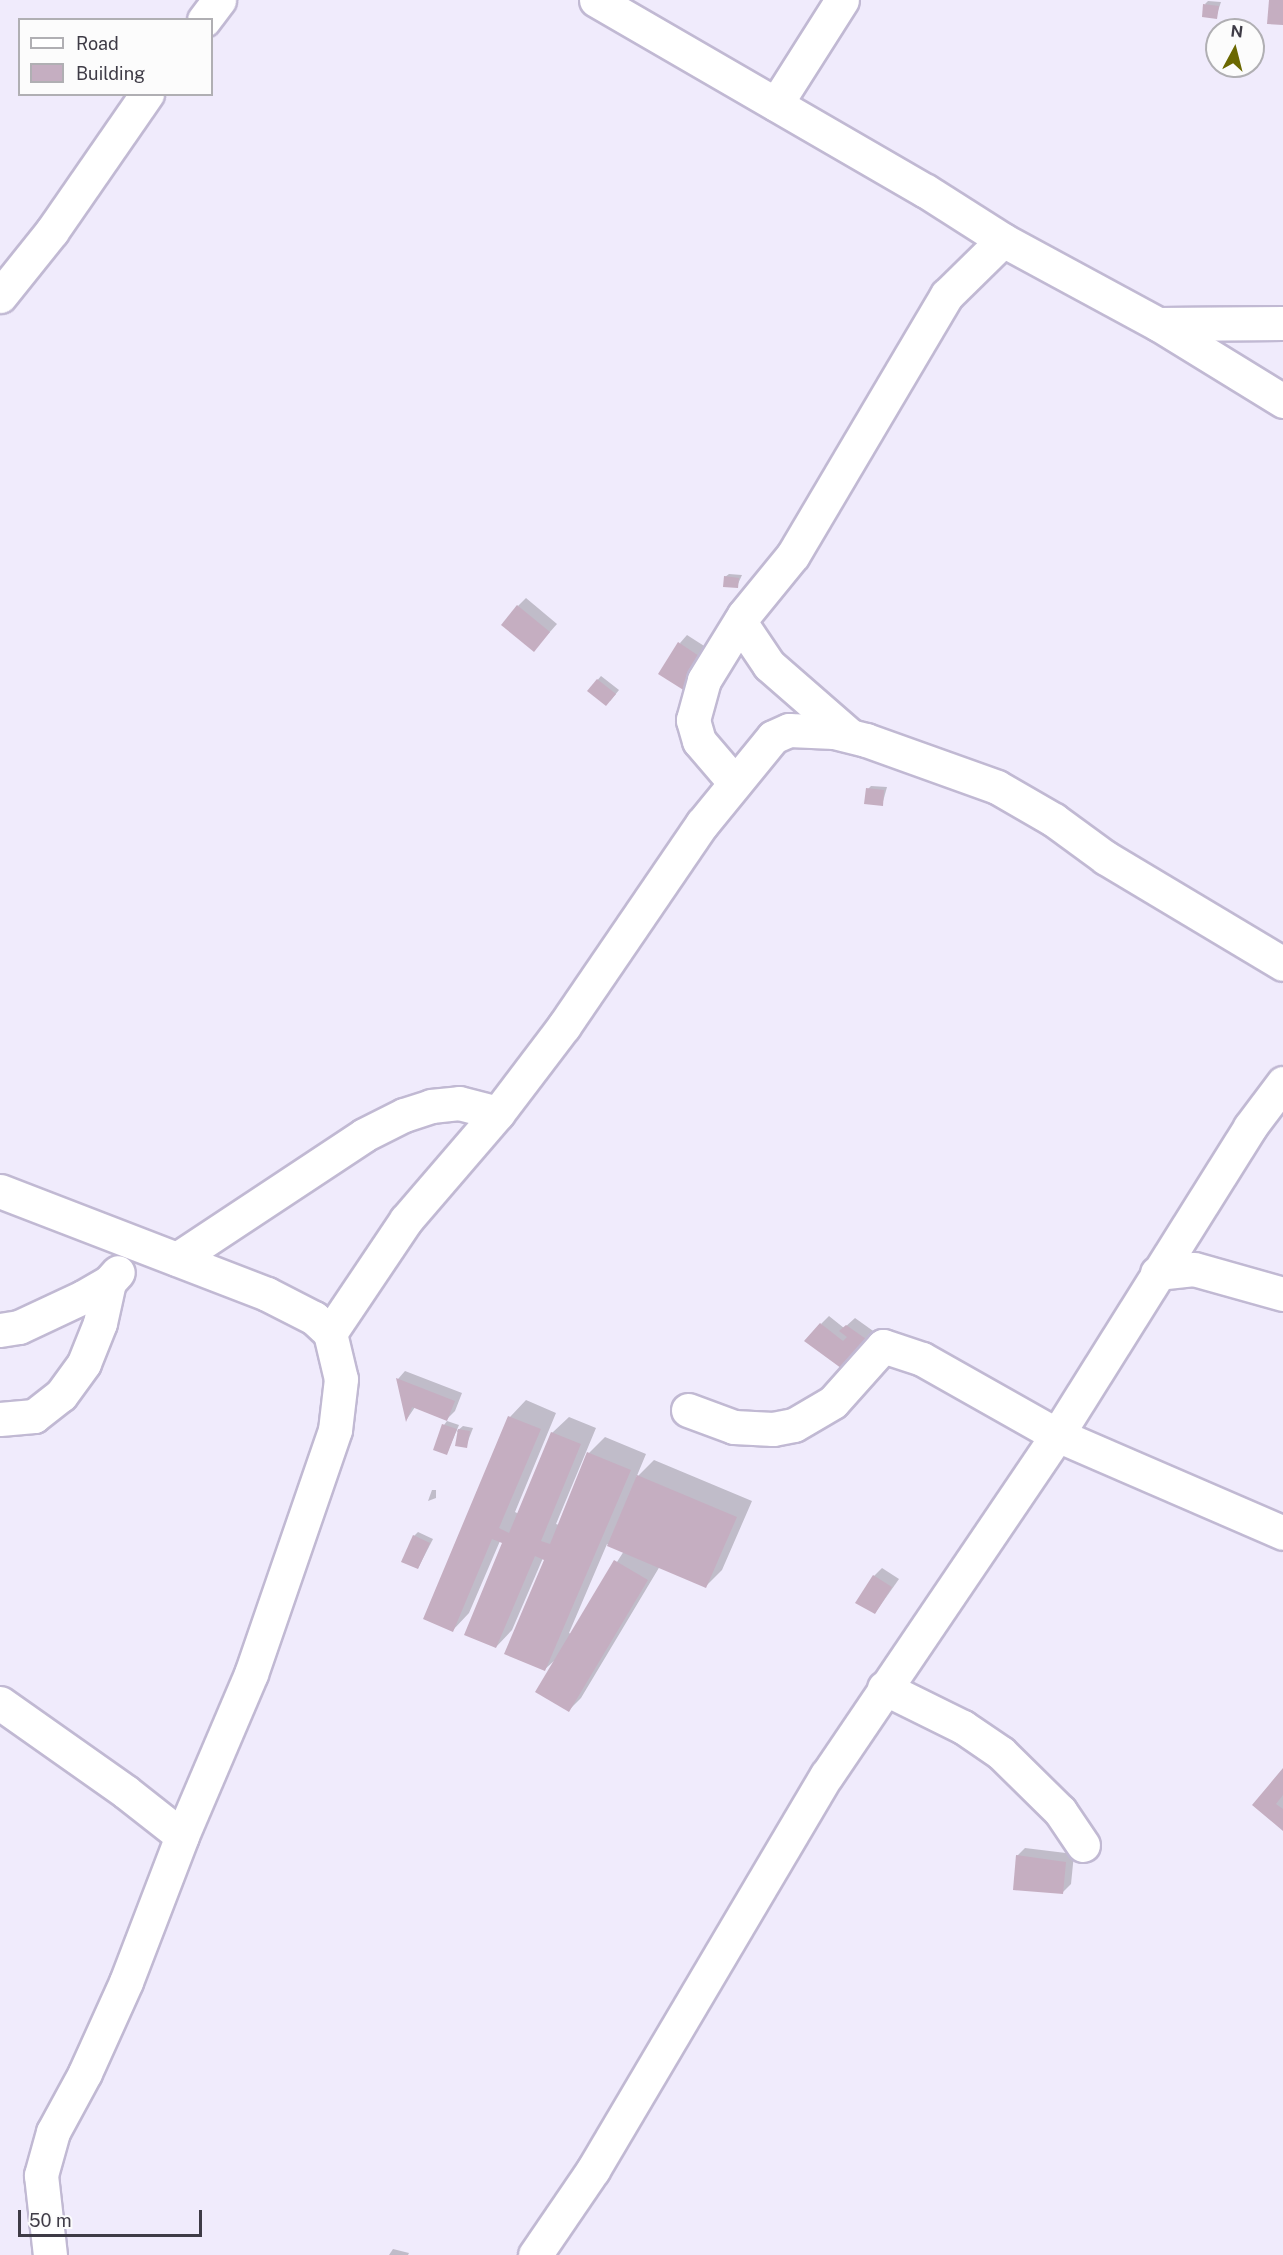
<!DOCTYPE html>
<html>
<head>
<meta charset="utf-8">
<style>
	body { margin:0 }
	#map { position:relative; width:1283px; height:2255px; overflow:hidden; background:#f0ebfc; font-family:"Public Sans",sans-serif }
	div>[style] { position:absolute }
	.shadow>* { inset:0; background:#0003 }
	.building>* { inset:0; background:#c5aec1 }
	.roads { filter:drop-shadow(2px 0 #c1b9d3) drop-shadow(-2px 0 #c1b9d3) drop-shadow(0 2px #c1b9d3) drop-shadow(0 -2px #c1b9d3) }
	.minor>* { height:33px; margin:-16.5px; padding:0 16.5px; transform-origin:16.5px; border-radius:16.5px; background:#fff }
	span { translate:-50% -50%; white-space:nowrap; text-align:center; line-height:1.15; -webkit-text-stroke:5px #fcfcfc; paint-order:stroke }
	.legend { position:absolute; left:18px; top:18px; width:195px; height:78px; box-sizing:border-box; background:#fcfcfc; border:2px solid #b0afb3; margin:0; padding:8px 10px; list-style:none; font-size:18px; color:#3e3b46 }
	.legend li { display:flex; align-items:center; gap:12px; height:30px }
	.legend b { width:30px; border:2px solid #b0afb3 }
	.north { position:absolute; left:1205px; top:18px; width:60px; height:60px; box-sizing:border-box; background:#fcfcfc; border:2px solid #b0afb3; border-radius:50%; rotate:7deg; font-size:16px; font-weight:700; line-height:24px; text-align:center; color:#3e3b46 }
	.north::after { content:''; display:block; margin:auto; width:21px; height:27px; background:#6b6801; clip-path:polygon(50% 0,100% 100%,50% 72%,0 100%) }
	.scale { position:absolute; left:18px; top:2210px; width:184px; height:27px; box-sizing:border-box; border:3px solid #3e3b46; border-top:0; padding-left:8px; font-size:18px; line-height:21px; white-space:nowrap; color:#3e3b46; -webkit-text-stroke:4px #fcfcfc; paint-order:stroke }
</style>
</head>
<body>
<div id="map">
	<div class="shadow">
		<div style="clip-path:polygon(1208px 1px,1221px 2px,1216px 17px,1205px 4px)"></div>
		<div style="clip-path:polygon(729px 574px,742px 575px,737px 586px,725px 577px)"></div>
		<div style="clip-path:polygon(526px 598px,557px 624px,541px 642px,518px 606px)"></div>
		<div style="clip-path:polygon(687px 635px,712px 651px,692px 681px,680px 643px)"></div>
		<div style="clip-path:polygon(601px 676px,619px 690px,610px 701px,589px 690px)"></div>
		<div style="clip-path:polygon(871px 786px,887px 787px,882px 805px,868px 789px)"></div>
		<div style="clip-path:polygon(829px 1316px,844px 1328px,855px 1318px,876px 1333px,853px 1362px,821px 1324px)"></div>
		<div style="clip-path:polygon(405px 1371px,462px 1393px,455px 1411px,447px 1419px,415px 1407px,407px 1419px,398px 1379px)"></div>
		<div style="clip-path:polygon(evenodd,526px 1400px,556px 1413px,515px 1512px,519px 1514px,552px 1433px,569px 1417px,596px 1428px,556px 1524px,559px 1525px,589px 1453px,605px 1437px,646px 1454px,636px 1478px,654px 1460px,752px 1501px,722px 1570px,706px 1586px,660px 1566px,581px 1698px,569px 1710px,555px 1660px,544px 1670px,546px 1559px,543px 1558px,512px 1630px,496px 1647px,504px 1542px,500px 1541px,469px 1613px,453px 1630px,510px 1417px,526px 1400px,607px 1544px,624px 1551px,571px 1634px,569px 1633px,607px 1544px)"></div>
		<div style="clip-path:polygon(447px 1421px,459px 1425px,447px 1453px,444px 1425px)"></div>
		<div style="clip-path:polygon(463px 1426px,473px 1428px,466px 1446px,457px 1431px)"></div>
		<div style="clip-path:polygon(432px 1490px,436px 1490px,436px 1498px,428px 1501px)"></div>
		<div style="clip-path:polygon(418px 1532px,433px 1539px,418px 1568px,414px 1536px)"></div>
		<div style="clip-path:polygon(882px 1568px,899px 1579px,875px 1613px,874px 1576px)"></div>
		<div style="clip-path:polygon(1283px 1770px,1283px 1829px,1254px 1805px)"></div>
		<div style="clip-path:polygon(1025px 1848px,1074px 1854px,1071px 1884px,1063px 1892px,1017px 1856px)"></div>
		<div style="clip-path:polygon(393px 2249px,409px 2253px,408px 2255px,389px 2255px)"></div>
	</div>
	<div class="building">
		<div style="clip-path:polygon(1269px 0,1283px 0,1283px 25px,1267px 24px)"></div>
		<div style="clip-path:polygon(1203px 4px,1219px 6px,1217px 19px,1202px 17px)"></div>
		<div style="clip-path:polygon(724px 576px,739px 578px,738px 588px,723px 587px)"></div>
		<div style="clip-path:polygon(517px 605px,550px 632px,534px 652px,501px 625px)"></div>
		<div style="clip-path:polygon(678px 642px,705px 660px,685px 691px,658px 674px)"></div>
		<div style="clip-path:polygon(597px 679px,616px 694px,606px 706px,587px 691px)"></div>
		<div style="clip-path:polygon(866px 788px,884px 790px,883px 806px,864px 804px)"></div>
		<div style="clip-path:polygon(820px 1323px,843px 1341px,847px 1337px,839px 1331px,846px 1325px,869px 1341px,845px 1371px,804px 1341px)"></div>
		<div style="clip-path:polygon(396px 1378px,455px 1401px,447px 1421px,412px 1407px,406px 1422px)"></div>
		<div style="clip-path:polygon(508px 1416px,541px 1429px,499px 1528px,509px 1533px,551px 1432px,581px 1444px,541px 1541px,550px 1544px,587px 1452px,631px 1470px,545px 1671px,504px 1654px,544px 1560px,535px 1556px,496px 1648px,464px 1635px,502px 1543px,492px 1539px,453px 1632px,423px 1619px)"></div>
		<div style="clip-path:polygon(442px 1424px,457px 1429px,447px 1455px,433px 1450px)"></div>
		<div style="clip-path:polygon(458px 1429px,470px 1431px,467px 1448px,455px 1446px)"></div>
		<div style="clip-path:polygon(637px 1475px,737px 1517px,706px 1588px,607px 1546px)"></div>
		<div style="clip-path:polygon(413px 1535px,430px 1543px,418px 1569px,401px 1562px)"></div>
		<div style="clip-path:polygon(614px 1560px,648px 1580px,569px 1712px,535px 1692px)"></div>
		<div style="clip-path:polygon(873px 1575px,892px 1587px,875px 1614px,855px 1603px)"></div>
		<div style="clip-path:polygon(1283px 1768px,1283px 1795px,1276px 1804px,1283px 1809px,1283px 1831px,1252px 1805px)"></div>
		<div style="clip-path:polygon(1016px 1855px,1066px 1862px,1063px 1894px,1013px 1890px)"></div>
	</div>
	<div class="roads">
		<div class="minor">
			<div style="left:596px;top:0;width:381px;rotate:30.1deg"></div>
			<div style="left:926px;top:191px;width:91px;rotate:32.5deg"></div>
			<div style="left:1003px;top:240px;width:176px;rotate:28.5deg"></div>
			<div style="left:1158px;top:324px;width:147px;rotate:31.6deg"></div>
			<div style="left:204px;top:20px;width:25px;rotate:-53deg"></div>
			<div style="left:776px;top:104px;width:123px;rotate:-57.6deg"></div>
			<div style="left:0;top:296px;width:83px;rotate:-51.3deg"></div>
			<div style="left:52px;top:231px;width:167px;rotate:-55.3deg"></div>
			<div style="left:1159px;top:324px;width:124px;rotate:-0.5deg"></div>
			<div style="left:740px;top:622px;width:52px;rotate:56deg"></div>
			<div style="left:769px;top:665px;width:105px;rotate:41.1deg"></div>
			<div style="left:735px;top:783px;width:55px;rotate:-130.6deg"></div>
			<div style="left:699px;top:741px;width:22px;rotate:-106deg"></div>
			<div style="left:693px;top:720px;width:41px;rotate:-74.6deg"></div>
			<div style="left:704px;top:680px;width:76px;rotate:-58.4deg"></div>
			<div style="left:744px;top:615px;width:77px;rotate:-50.8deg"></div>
			<div style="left:793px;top:555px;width:302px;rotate:-59.4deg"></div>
			<div style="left:947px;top:295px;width:78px;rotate:-44.5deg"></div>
			<div style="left:0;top:1191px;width:286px;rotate:21.1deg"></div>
			<div style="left:267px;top:1294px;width:53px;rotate:27.1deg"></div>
			<div style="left:314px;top:1318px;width:22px;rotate:43deg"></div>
			<div style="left:330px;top:1333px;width:47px;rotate:76.6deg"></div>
			<div style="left:341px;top:1379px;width:51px;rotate:96.7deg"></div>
			<div style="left:335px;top:1430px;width:258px;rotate:109deg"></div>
			<div style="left:251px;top:1674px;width:176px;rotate:113.1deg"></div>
			<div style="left:182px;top:1836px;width:156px;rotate:111deg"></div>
			<div style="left:126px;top:1982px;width:100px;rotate:114.3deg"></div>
			<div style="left:85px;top:2073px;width:67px;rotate:118.5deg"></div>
			<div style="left:53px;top:2132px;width:45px;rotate:105.6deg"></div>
			<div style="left:41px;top:2175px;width:81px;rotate:83.6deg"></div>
			<div style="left:177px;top:1259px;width:224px;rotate:-33.5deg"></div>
			<div style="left:364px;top:1135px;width:45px;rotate:-26.6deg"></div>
			<div style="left:404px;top:1115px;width:28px;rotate:-18deg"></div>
			<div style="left:431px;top:1106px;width:28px;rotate:-6deg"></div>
			<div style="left:459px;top:1103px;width:40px;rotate:14.4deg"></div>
			<div style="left:1157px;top:1273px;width:37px;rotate:-6deg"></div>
			<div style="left:1194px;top:1269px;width:92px;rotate:15.7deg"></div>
			<div style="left:0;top:1330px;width:19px;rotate:-9deg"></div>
			<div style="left:19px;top:1327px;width:71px;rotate:-25.1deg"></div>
			<div style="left:83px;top:1297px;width:30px;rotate:-30deg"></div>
			<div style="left:109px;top:1282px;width:13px;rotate:-48deg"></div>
			<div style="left:330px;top:1333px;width:136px;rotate:-56.1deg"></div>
			<div style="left:406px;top:1220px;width:141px;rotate:-49.3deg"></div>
			<div style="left:498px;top:1113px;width:109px;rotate:-52.8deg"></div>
			<div style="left:564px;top:1026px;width:245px;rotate:-55.7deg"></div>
			<div style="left:702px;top:824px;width:112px;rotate:-50.8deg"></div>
			<div style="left:773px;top:737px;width:17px;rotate:-24deg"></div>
			<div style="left:789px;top:730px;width:45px;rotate:2.5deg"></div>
			<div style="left:834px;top:732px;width:33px;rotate:14deg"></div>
			<div style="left:866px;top:740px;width:139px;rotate:19.7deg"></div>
			<div style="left:997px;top:787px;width:66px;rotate:30.1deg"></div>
			<div style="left:1054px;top:820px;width:64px;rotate:36.2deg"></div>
			<div style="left:1106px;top:858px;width:206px;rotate:30.9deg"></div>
			<div style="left:688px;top:1410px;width:49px;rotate:20.3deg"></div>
			<div style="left:734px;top:1427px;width:39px;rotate:3deg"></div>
			<div style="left:773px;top:1429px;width:21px;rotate:-11deg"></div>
			<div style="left:794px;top:1425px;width:45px;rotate:-30.5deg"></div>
			<div style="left:833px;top:1402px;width:75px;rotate:-48.2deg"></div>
			<div style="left:883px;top:1346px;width:41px;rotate:18.4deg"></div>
			<div style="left:922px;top:1359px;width:155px;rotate:29.4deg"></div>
			<div style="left:1057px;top:1435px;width:246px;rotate:23.4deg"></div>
			<div style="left:0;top:1419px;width:34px;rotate:-5deg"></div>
			<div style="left:34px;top:1416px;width:34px;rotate:-38deg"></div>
			<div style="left:61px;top:1395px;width:39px;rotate:-54deg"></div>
			<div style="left:84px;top:1363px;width:43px;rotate:-68.2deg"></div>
			<div style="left:100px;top:1323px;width:42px;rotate:-77.6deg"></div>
			<div style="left:884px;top:1688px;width:88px;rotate:26.3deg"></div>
			<div style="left:963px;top:1727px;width:46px;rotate:34.4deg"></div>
			<div style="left:1001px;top:1753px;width:83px;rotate:44.5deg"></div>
			<div style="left:1060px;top:1811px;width:41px;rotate:55.9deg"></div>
			<div style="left:0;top:1703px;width:154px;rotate:35.2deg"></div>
			<div style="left:126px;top:1792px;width:71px;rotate:38.2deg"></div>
			<div style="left:535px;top:2255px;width:103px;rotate:-55.7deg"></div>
			<div style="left:593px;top:2170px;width:459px;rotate:-59.4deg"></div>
			<div style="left:827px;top:1775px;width:410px;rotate:-55.9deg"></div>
			<div style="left:1057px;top:1435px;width:363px;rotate:-57.9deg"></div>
			<div style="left:1250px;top:1127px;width:55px;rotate:-53.1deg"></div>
		</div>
	</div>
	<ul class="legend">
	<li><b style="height:8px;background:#fff"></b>Road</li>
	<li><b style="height:16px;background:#c5aec1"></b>Building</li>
	</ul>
	<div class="north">N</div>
	<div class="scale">50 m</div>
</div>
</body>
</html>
